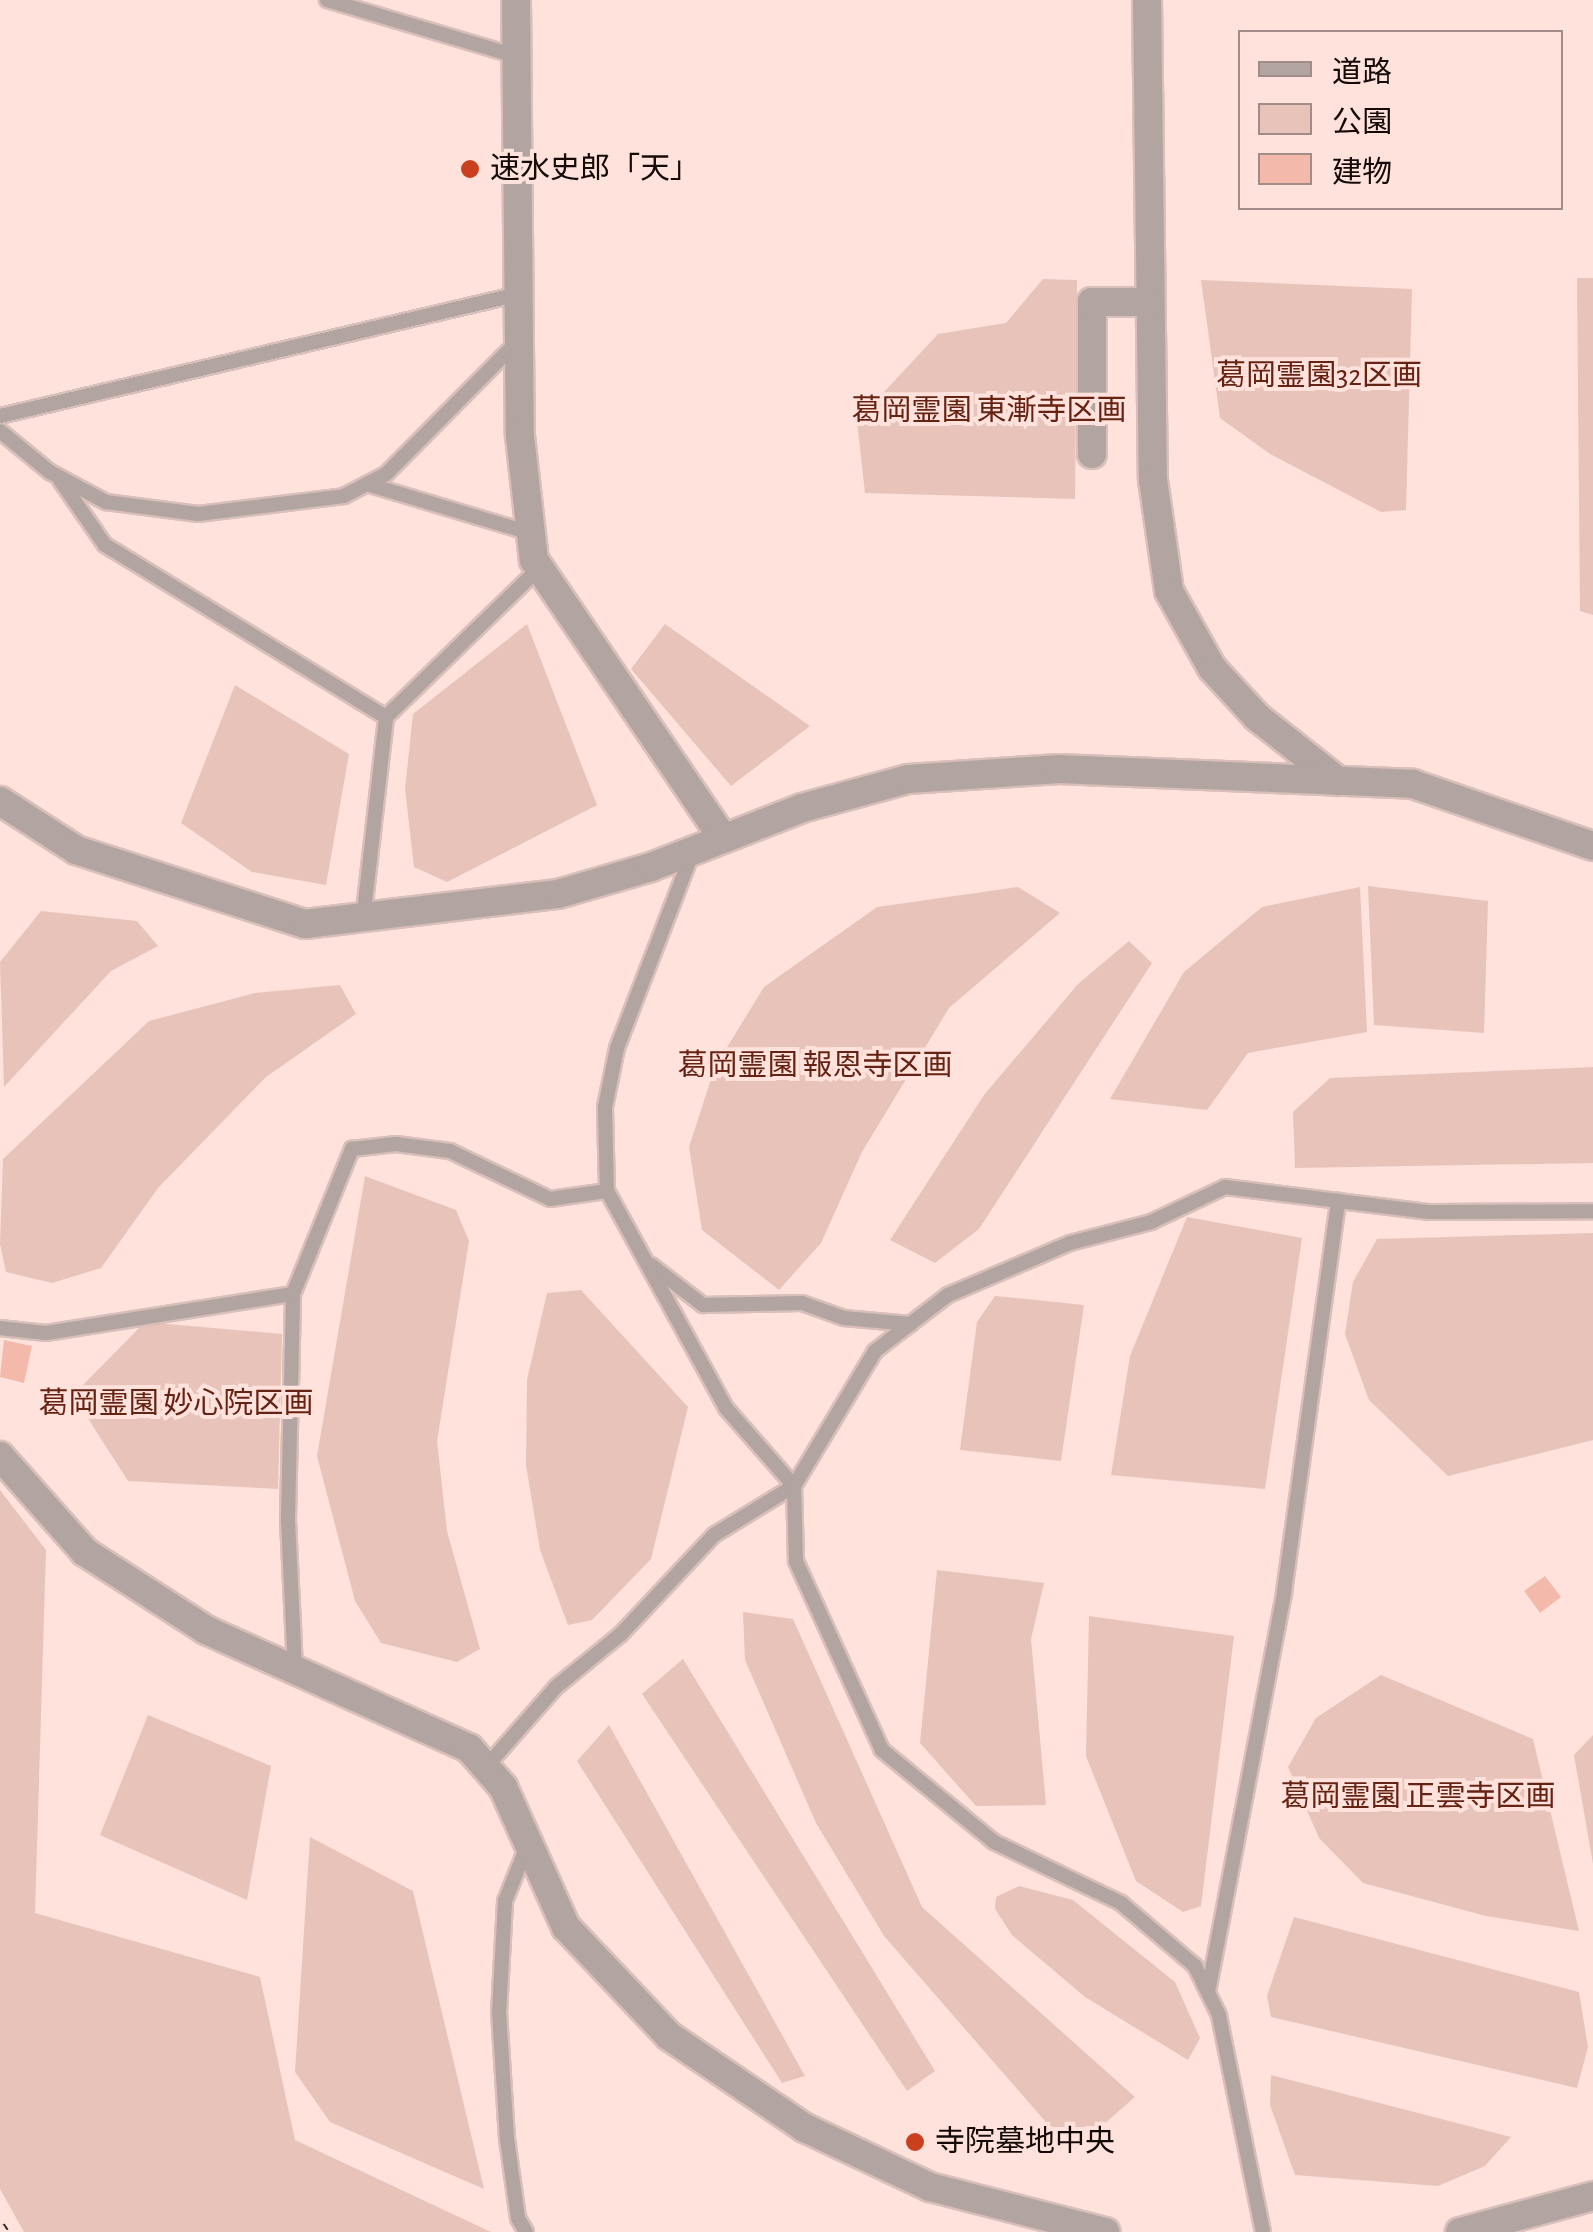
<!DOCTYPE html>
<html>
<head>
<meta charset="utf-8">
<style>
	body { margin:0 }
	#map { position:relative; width:1593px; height:2232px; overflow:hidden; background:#fee2db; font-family:"Alegreya Sans","Noto Sans JP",sans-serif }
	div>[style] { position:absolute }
	.green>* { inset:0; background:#e8c3ba }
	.building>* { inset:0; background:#f3baac }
	.roads { filter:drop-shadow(2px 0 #d9bfb9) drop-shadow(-2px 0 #d9bfb9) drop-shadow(0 2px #d9bfb9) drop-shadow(0 -2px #d9bfb9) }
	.lane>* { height:14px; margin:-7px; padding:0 7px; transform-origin:7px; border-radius:7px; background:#b2a4a0 }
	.street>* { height:28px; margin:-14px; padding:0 14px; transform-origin:14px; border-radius:14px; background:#b2a4a0 }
	.rail>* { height:11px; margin-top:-5.5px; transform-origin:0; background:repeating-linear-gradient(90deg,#fee2db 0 22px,#302320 0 44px); box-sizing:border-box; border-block:2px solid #302320 }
	.dots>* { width:28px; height:28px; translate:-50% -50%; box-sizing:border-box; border:5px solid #fee2db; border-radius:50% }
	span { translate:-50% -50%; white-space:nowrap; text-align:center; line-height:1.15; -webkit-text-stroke:8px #fee2db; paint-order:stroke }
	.poi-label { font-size:30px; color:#150a08 }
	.left { translate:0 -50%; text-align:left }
	.park-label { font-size:30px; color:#662314 }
	.legend { position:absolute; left:1238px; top:30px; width:325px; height:180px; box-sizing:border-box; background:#fee2db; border:2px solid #a18c87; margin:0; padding:12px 18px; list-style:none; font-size:30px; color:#150a08 }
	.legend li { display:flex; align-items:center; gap:20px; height:50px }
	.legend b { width:50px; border:2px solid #a18c87 }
</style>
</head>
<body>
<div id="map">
	<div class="green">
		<div style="clip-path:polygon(1577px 278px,1593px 278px,1593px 615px,1580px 611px)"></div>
		<div style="clip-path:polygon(1043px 279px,1077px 280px,1075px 499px,865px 493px,857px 421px,938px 334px,1006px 323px)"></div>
		<div style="clip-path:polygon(1201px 280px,1412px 289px,1406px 510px,1381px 512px,1270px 454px,1220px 418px)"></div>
		<div style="clip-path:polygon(527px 624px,597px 805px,447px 882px,414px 867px,405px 789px,413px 714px)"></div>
		<div style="clip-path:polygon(665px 624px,810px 726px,731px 786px,631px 669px)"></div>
		<div style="clip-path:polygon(235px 685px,349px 754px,326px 885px,252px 872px,181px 823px)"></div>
		<div style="clip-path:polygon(1368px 886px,1488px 901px,1484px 1033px,1374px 1025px)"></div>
		<div style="clip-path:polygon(1018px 887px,1060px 913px,949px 1008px,862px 1152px,821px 1243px,779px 1290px,702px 1230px,689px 1147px,715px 1067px,764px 987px,877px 907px)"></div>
		<div style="clip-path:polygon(1360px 887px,1367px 1032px,1248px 1053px,1207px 1110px,1110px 1099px,1184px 972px,1262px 907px)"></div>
		<div style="clip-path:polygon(41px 911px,137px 921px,158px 946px,111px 971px,4px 1087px,0 962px)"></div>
		<div style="clip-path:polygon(1129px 941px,1152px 963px,979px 1229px,935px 1263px,890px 1240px,984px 1095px,1078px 984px)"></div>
		<div style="clip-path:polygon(340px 985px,356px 1014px,266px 1077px,158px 1188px,101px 1268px,52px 1283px,6px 1272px,0 1244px,3px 1159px,149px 1021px,255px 993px)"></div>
		<div style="clip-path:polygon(1593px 1067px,1593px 1163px,1295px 1168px,1293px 1112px,1330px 1078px)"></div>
		<div style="clip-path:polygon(365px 1176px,456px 1210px,469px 1241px,437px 1441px,447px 1531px,480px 1649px,457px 1662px,381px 1643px,355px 1601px,317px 1456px)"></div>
		<div style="clip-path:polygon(1187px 1217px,1302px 1238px,1265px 1489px,1111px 1475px,1130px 1356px)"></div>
		<div style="clip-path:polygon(1593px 1233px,1593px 1440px,1448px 1476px,1369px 1400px,1345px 1334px,1353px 1282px,1377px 1239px)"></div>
		<div style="clip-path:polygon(581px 1290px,688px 1407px,651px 1559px,592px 1620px,568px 1625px,540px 1550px,526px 1465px,527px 1380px,547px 1293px)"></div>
		<div style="clip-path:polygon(995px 1296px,1084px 1305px,1061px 1461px,960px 1450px,977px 1322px)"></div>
		<div style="clip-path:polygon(145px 1322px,282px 1334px,278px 1489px,128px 1481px,73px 1395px)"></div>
		<div style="clip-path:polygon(0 1490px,46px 1550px,35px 1913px,260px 1977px,295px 2140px,491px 2232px,24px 2232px,0 2189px)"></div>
		<div style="clip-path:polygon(937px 1570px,1044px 1583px,1031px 1639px,1046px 1805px,976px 1806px,920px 1743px)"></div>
		<div style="clip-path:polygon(743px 1612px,793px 1619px,922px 1907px,1135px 2097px,1072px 2152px,884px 1936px,816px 1823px,745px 1660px)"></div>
		<div style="clip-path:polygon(1089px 1616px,1234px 1636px,1201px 1906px,1183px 1912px,1136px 1881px,1086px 1756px)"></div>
		<div style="clip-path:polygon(683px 1659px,935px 2071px,907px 2091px,642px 1694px)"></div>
		<div style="clip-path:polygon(1381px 1675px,1533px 1739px,1579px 1931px,1486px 1916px,1363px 1883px,1319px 1838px,1288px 1767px,1316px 1718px)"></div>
		<div style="clip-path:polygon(148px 1715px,271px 1766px,247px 1900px,100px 1835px)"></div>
		<div style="clip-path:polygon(609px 1725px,805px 2076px,782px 2083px,577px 1761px)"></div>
		<div style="clip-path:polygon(1593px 1735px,1593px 1864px,1574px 1755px)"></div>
		<div style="clip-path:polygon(310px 1837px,413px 1891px,484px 2189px,330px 2122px,295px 2072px)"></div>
		<div style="clip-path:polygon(1019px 1886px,1073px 1900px,1175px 1982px,1200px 2038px,1188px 2060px,1085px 1997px,1012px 1935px,995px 1909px,996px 1897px)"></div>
		<div style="clip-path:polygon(1294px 1917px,1579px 1992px,1588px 2047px,1577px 2088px,1271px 2017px,1267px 1996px)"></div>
		<div style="clip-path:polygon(1271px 2075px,1511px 2137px,1485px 2166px,1438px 2186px,1295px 2175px,1270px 2105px)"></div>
	</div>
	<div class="building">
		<div style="clip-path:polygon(4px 1340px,32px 1346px,24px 1383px,0 1377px)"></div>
		<div style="clip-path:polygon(1545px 1576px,1561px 1597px,1540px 1613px,1524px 1591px)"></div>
	</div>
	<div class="roads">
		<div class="lane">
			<div style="left:327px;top:0;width:197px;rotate:16.5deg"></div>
			<div style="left:0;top:416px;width:533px;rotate:-13.23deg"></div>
			<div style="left:0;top:431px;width:65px;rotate:39.4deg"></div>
			<div style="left:50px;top:472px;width:64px;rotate:28.2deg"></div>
			<div style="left:106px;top:502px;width:93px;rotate:7.4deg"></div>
			<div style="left:198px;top:514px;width:147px;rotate:-7deg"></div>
			<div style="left:344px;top:496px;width:47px;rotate:-27.6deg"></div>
			<div style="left:386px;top:474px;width:183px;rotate:-45.2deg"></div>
			<div style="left:60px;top:480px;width:79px;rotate:55.3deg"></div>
			<div style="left:105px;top:545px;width:329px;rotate:31.5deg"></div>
			<div style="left:367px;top:484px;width:170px;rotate:16.7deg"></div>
			<div style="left:363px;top:920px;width:204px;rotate:-83.5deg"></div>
			<div style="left:386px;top:717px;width:214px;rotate:-44.2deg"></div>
			<div style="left:651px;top:1265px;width:66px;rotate:37.6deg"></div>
			<div style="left:703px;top:1305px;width:99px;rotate:-1.2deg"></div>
			<div style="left:802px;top:1303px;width:45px;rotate:19.7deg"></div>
			<div style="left:844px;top:1318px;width:67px;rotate:5.1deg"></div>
			<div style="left:0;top:1328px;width:46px;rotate:6.2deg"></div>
			<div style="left:46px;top:1333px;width:250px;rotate:-9deg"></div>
			<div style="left:295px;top:1669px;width:151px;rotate:-92.7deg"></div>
			<div style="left:288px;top:1518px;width:224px;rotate:-88.7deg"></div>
			<div style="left:293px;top:1294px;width:157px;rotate:-67.9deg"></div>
			<div style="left:352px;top:1149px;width:44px;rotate:-6.5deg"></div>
			<div style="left:396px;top:1144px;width:54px;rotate:7.4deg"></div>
			<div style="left:450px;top:1151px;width:111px;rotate:25.6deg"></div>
			<div style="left:550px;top:1199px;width:58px;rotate:-8deg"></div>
			<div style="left:486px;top:1767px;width:106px;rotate:-48.8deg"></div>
			<div style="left:556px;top:1687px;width:84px;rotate:-39.2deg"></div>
			<div style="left:621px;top:1634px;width:136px;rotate:-46.8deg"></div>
			<div style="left:714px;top:1535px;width:94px;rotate:-31.5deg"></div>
			<div style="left:794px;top:1486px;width:103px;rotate:-131.1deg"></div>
			<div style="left:726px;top:1408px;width:247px;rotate:-118.7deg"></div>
			<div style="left:607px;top:1191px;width:84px;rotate:-91.4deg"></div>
			<div style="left:605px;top:1107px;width:60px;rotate:-78.5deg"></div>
			<div style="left:617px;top:1048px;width:211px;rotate:-68.9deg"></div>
			<div style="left:1208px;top:1992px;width:407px;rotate:-79.2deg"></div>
			<div style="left:1284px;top:1592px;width:395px;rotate:-82.1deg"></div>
			<div style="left:526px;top:2232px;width:16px;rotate:-120deg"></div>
			<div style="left:518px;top:2218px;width:80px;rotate:-97.9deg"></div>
			<div style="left:507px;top:2139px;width:126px;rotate:-93.6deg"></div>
			<div style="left:499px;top:2013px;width:112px;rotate:-86.9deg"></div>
			<div style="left:505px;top:1901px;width:61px;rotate:-68deg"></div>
			<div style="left:1263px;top:2232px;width:221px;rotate:-101.5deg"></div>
			<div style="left:1219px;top:2015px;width:55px;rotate:-116.1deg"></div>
			<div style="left:1195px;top:1966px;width:97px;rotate:-139.6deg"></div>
			<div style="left:1121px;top:1903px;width:141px;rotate:-154.3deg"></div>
			<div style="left:994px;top:1842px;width:145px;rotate:-140.6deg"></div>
			<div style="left:882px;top:1750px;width:208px;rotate:-114.5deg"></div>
			<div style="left:796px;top:1561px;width:75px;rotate:-91.5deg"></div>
			<div style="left:794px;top:1486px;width:157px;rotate:-59deg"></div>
			<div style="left:875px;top:1351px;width:92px;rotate:-37.5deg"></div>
			<div style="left:948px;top:1295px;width:133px;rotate:-23.1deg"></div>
			<div style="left:1070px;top:1243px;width:84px;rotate:-14.5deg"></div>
			<div style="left:1151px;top:1222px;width:82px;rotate:-25.3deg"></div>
			<div style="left:1225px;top:1187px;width:206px;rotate:7deg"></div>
			<div style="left:1429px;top:1212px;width:164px;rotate:-0.3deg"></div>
		</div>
		<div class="street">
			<div style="left:516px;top:0;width:436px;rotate:89.5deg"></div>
			<div style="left:520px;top:436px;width:125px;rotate:83.6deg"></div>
			<div style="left:534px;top:560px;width:336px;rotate:55.8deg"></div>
			<div style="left:1147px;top:0;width:480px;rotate:89.3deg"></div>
			<div style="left:1153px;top:480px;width:112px;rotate:81.8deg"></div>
			<div style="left:1169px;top:591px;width:88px;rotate:60.8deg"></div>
			<div style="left:1212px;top:668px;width:67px;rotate:47.4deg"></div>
			<div style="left:1257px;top:717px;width:103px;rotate:38.3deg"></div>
			<div style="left:1092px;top:454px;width:152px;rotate:-90deg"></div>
			<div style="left:1092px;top:302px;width:57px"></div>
			<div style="left:0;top:801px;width:90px;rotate:32.8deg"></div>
			<div style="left:76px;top:850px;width:241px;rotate:17.9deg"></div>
			<div style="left:305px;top:924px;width:255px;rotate:-6.8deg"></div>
			<div style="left:558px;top:894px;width:97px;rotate:-16.2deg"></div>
			<div style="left:651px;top:867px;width:162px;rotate:-21.3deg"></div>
			<div style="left:802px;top:808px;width:110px;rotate:-15.3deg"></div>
			<div style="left:908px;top:779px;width:151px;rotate:-3.8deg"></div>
			<div style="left:1059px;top:769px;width:354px;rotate:2.4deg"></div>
			<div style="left:1413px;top:784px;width:190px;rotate:19deg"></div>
			<div style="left:0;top:1456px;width:128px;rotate:48.5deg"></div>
			<div style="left:85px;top:1552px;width:144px;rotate:32.8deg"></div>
			<div style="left:206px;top:1630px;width:288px;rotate:24.2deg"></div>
			<div style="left:469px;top:1748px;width:52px;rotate:48.9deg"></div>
			<div style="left:503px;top:1787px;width:154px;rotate:65.8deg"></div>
			<div style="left:566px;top:1927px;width:150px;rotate:46.6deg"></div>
			<div style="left:669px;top:2036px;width:164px;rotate:34.1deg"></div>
			<div style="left:805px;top:2128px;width:138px;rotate:25.3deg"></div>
			<div style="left:930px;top:2187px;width:181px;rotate:14.4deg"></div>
			<div style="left:1460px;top:2232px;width:138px;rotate:-15.1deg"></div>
		</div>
	</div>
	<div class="rail">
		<div style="left:0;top:2226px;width:7px;rotate:56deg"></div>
	</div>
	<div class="dots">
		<div style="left:470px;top:169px;background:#ca401f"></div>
		<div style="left:915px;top:2142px;background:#ca401f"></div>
	</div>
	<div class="poi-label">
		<span class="left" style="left:490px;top:169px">速水史郎「天」</span>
		<span class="left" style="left:935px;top:2142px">寺院墓地中央</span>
	</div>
	<div class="park-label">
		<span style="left:1319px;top:376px">葛岡霊園32区画</span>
		<span style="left:989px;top:411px">葛岡霊園 東漸寺区画</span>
		<span style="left:815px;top:1066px">葛岡霊園 報恩寺区画</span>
		<span style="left:176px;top:1404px">葛岡霊園 妙心院区画</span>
		<span style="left:1418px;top:1797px">葛岡霊園 正雲寺区画</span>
	</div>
	<ul class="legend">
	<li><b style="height:12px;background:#b2a4a0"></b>道路</li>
	<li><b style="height:28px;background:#e8c3ba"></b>公園</li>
	<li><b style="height:28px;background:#f3baac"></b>建物</li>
	</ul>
</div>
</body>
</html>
